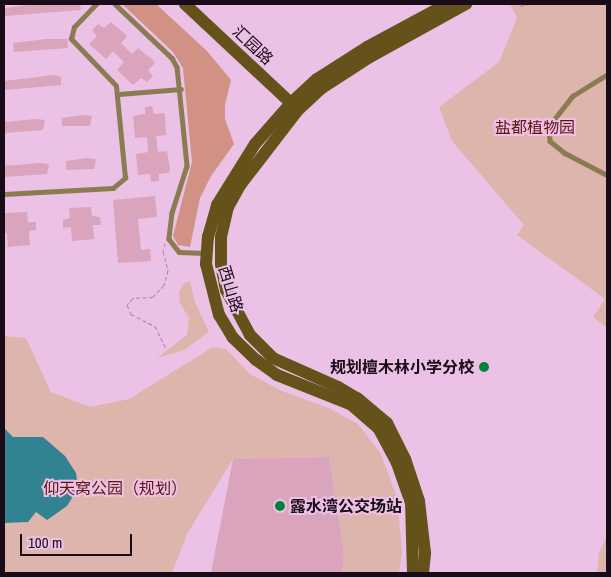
<!DOCTYPE html>
<html>
<head>
<meta charset="utf-8">
<style>
	body { margin:0 }
	#map { position:relative; width:611px; height:577px; overflow:hidden; background:#ecc1e6; font-family:"Archivo Narrow","Noto Sans SC",sans-serif }
	div>[style] { position:absolute }
	.green>* { inset:0; background:#ddb5ad }
	.forest>* { inset:0; background:#d19185 }
	.water>* { inset:0; background:#318391 }
	.building>* { inset:0; background:#d9a4bc }
	.path>* { height:1px; margin-top:-0.5px; transform-origin:0; background:repeating-linear-gradient(90deg,#a785a3 0 4px,transparent 0 6.5px) }
	.service>* { height:4.5px; margin:-2.25px; padding:0 2.25px; transform-origin:2.25px; border-radius:2.25px; background:#8a7b50 }
	.secondary>* { height:12px; margin:-6px; padding:0 6px; transform-origin:6px; border-radius:6px; background:#64521a }
	.dots>* { width:14px; height:14px; translate:-50% -50%; box-sizing:border-box; border:2px solid #ecc1e6; border-radius:50% }
	span { translate:-50% -50%; white-space:nowrap; text-align:center; line-height:1.15; -webkit-text-stroke:4px #ecc1e6; paint-order:stroke }
	.street-label { font-size:16px; color:#1a0b18 }
	.park-label { font-size:16px; color:#61150b }
	.poi-label { font-size:16px; color:#1a0b18; font-weight:700 }
	.right { translate:-100% -50%; text-align:right }
	.left { translate:0 -50%; text-align:left }
	.frame { position:absolute; inset:0; border:5px solid #1a0b18; pointer-events:none }
	.scale { position:absolute; left:20px; top:534px; width:112px; height:22px; box-sizing:border-box; border:2px solid #1a0b18; border-top:0; padding-left:6px; font-size:15px; line-height:18px; white-space:nowrap; color:#1a0b18; -webkit-text-stroke:4px #ecc1e6; paint-order:stroke }
</style>
</head>
<body>
<div id="map">
	<div class="green">
		<div style="clip-path:polygon(510px 4px,607px 4px,607px 328px,593px 317px,605px 299px,517px 235px,524px 225px,452px 141px,439px 107px,499px 62px,517px 18px)"></div>
		<div style="clip-path:polygon(190px 281px,195px 302px,209px 332px,184px 350px,157px 358px,187px 335px,189px 318px,180px 303px,179px 292px,184px 283px)"></div>
		<div style="clip-path:polygon(4px 336px,26px 338px,51px 392px,90px 407px,129px 399px,213px 347px,226px 349px,250px 374px,282px 391px,331px 409px,358px 424px,381px 454px,397px 498px,402px 552px,399px 573px,342px 573px,344px 553px,329px 457px,233px 459px,187px 534px,172px 573px,4px 573px)"></div>
		<div style="clip-path:polygon(607px 535px,607px 573px,597px 573px,599px 553px)"></div>
	</div>
	<div class="forest">
		<div style="clip-path:polygon(122px 4px,156px 4px,207px 51px,231px 80px,225px 105px,225px 119px,234px 144px,211px 176px,200px 198px,190px 247px,178px 245px,173px 236px,192px 162px,183px 68px,173px 52px)"></div>
	</div>
	<div class="water">
		<div style="clip-path:polygon(4px 428px,13px 437px,43px 437px,65px 456px,76px 473px,78px 488px,67px 506px,47px 520px,36px 512px,28px 522px,4px 523px)"></div>
	</div>
	<div class="building">
		<div style="clip-path:polygon(36px 4px,80px 4px,81px 10px,5px 16px,5px 8px)"></div>
		<div style="clip-path:polygon(111px 22px,125px 34px,127px 37px,121px 43px,132px 54px,138px 48px,153px 60px,155px 63px,148px 70px,153px 76px,147px 82px,141px 78px,133px 85px,117px 70px,124px 62px,113px 51px,106px 59px,89px 44px,97px 36px,92px 30px,98px 24px,104px 28px)"></div>
		<div style="clip-path:polygon(46px 39px,67px 39px,68px 48px,14px 52px,13px 43px)"></div>
		<div style="clip-path:polygon(54px 75px,61px 77px,61px 85px,4px 90px,4px 81px)"></div>
		<div style="clip-path:polygon(152px 106px,154px 114px,164px 113px,165px 116px,166px 135px,156px 136px,158px 152px,167px 151px,170px 169px,169px 173px,159px 174px,159px 181px,151px 182px,150px 174px,138px 175px,136px 154px,148px 152px,147px 137px,135px 138px,133px 116px,145px 114px,145px 107px)"></div>
		<div style="clip-path:polygon(83px 115px,92px 116px,90px 126px,62px 126px,62px 118px)"></div>
		<div style="clip-path:polygon(36px 119px,45px 120px,43px 130px,4px 133px,4px 122px)"></div>
		<div style="clip-path:polygon(87px 158px,96px 159px,94px 169px,66px 170px,66px 161px)"></div>
		<div style="clip-path:polygon(40px 163px,49px 164px,47px 174px,4px 177px,4px 166px)"></div>
		<div style="clip-path:polygon(155px 196px,157px 217px,138px 219px,141px 250px,150px 249px,151px 261px,118px 263px,113px 200px)"></div>
		<div style="clip-path:polygon(91px 207px,92px 216px,100px 217px,101px 225px,93px 225px,94px 239px,72px 241px,71px 227px,63px 228px,63px 220px,70px 218px,69px 208px)"></div>
		<div style="clip-path:polygon(27px 212px,28px 222px,36px 222px,36px 230px,29px 231px,30px 245px,8px 247px,7px 233px,4px 233px,5px 213px)"></div>
		<div style="clip-path:polygon(329px 457px,344px 553px,342px 573px,211px 573px,233px 459px)"></div>
	</div>
	<div class="path">
		<div style="left:520px;top:6px;width:9px;rotate:-13deg"></div>
		<div style="left:165px;top:243px;width:8px;rotate:104deg"></div>
		<div style="left:163px;top:251px;width:20px;rotate:75deg"></div>
		<div style="left:168px;top:270px;width:16px;rotate:105deg"></div>
		<div style="left:164px;top:285px;width:16px;rotate:133deg"></div>
		<div style="left:153px;top:297px;width:20px;rotate:177deg"></div>
		<div style="left:133px;top:298px;width:9px;rotate:131deg"></div>
		<div style="left:127px;top:305px;width:10px;rotate:66deg"></div>
		<div style="left:131px;top:314px;width:27px;rotate:27deg"></div>
		<div style="left:155px;top:326px;width:25px;rotate:64deg"></div>
	</div>
	<div class="service">
		<div style="left:115px;top:4px;width:79px;rotate:43.5deg"></div>
		<div style="left:172px;top:58px;width:10px;rotate:61deg"></div>
		<div style="left:177px;top:67px;width:100px;rotate:84.2deg"></div>
		<div style="left:187px;top:166px;width:49px;rotate:107.7deg"></div>
		<div style="left:172px;top:213px;width:26px;rotate:97deg"></div>
		<div style="left:169px;top:239px;width:16px;rotate:52deg"></div>
		<div style="left:179px;top:252px;width:26px;rotate:2deg"></div>
		<div style="left:607px;top:75px;width:40px;rotate:148deg"></div>
		<div style="left:573px;top:96px;width:39px;rotate:128deg"></div>
		<div style="left:549px;top:127px;width:14px;rotate:86deg"></div>
		<div style="left:550px;top:141px;width:19px;rotate:39deg"></div>
		<div style="left:565px;top:153px;width:47px;rotate:27.6deg"></div>
		<div style="left:119px;top:94px;width:62px;rotate:-4.6deg"></div>
		<div style="left:4px;top:194px;width:109px;rotate:-3.2deg"></div>
		<div style="left:113px;top:188px;width:16px;rotate:-40deg"></div>
		<div style="left:125px;top:178px;width:92px;rotate:-95.6deg"></div>
		<div style="left:116px;top:86px;width:65px;rotate:-133.8deg"></div>
		<div style="left:71px;top:39px;width:12px;rotate:-76deg"></div>
		<div style="left:74px;top:27px;width:32px;rotate:-46deg"></div>
	</div>
	<div class="secondary">
		<div style="left:185px;top:4px;width:152px;rotate:43.1deg"></div>
		<div style="left:413px;top:573px;width:70px;rotate:-91.6deg"></div>
		<div style="left:411px;top:503px;width:42px;rotate:-109.3deg"></div>
		<div style="left:397px;top:463px;width:40px;rotate:-118deg"></div>
		<div style="left:378px;top:428px;width:35px;rotate:-139deg"></div>
		<div style="left:352px;top:405px;width:81px;rotate:-158.2deg"></div>
		<div style="left:277px;top:375px;width:26px;rotate:-144deg"></div>
		<div style="left:256px;top:360px;width:32px;rotate:-136deg"></div>
		<div style="left:233px;top:338px;width:27px;rotate:-121deg"></div>
		<div style="left:219px;top:315px;width:53px;rotate:-104.3deg"></div>
		<div style="left:206px;top:264px;width:27px;rotate:-86deg"></div>
		<div style="left:208px;top:237px;width:33px;rotate:-74deg"></div>
		<div style="left:217px;top:205px;width:72px;rotate:-58.1deg"></div>
		<div style="left:255px;top:144px;width:55px;rotate:-48.7deg"></div>
		<div style="left:291px;top:103px;width:35px;rotate:-43deg"></div>
		<div style="left:317px;top:79px;width:59px;rotate:-32.6deg"></div>
		<div style="left:367px;top:47px;width:91px;rotate:-28.3deg"></div>
		<div style="left:423px;top:573px;width:20px;rotate:-84deg"></div>
		<div style="left:425px;top:553px;width:52px;rotate:-96.6deg"></div>
		<div style="left:419px;top:501px;width:44px;rotate:-108.4deg"></div>
		<div style="left:405px;top:459px;width:40px;rotate:-116.6deg"></div>
		<div style="left:387px;top:423px;width:38px;rotate:-140deg"></div>
		<div style="left:358px;top:399px;width:23px;rotate:-149deg"></div>
		<div style="left:338px;top:387px;width:71px;rotate:-156deg"></div>
		<div style="left:273px;top:358px;width:33px;rotate:-135deg"></div>
		<div style="left:250px;top:335px;width:51px;rotate:-118.1deg"></div>
		<div style="left:226px;top:290px;width:26px;rotate:-101deg"></div>
		<div style="left:221px;top:264px;width:27px;rotate:-90deg"></div>
		<div style="left:221px;top:237px;width:31px;rotate:-77deg"></div>
		<div style="left:228px;top:207px;width:26px;rotate:-61deg"></div>
		<div style="left:241px;top:184px;width:93px;rotate:-52.4deg"></div>
		<div style="left:298px;top:110px;width:33px;rotate:-43deg"></div>
		<div style="left:322px;top:88px;width:57px;rotate:-32.9deg"></div>
		<div style="left:370px;top:57px;width:110px;rotate:-28.9deg"></div>
	</div>
	<div class="dots">
		<div style="left:484px;top:367px;background:#00823c"></div>
		<div style="left:280px;top:506px;background:#00823c"></div>
	</div>
	<div class="street-label">
		<span style="left:253px;top:45px;rotate:43deg">汇园路</span>
		<span style="left:231px;top:289px;rotate:73deg">西山路</span>
	</div>
	<div class="park-label">
		<span style="left:535px;top:127px">盐都植物园</span>
		<span style="left:115px;top:488px">仰天窝公园（规划）</span>
	</div>
	<div class="poi-label">
		<span class="right" style="left:474px;top:367px">规划檀木林小学分校</span>
		<span class="left" style="left:290px;top:506px">露水湾公交场站</span>
	</div>
	<div class="frame"></div>
	<div class="scale">100 m</div>
</div>
</body>
</html>
